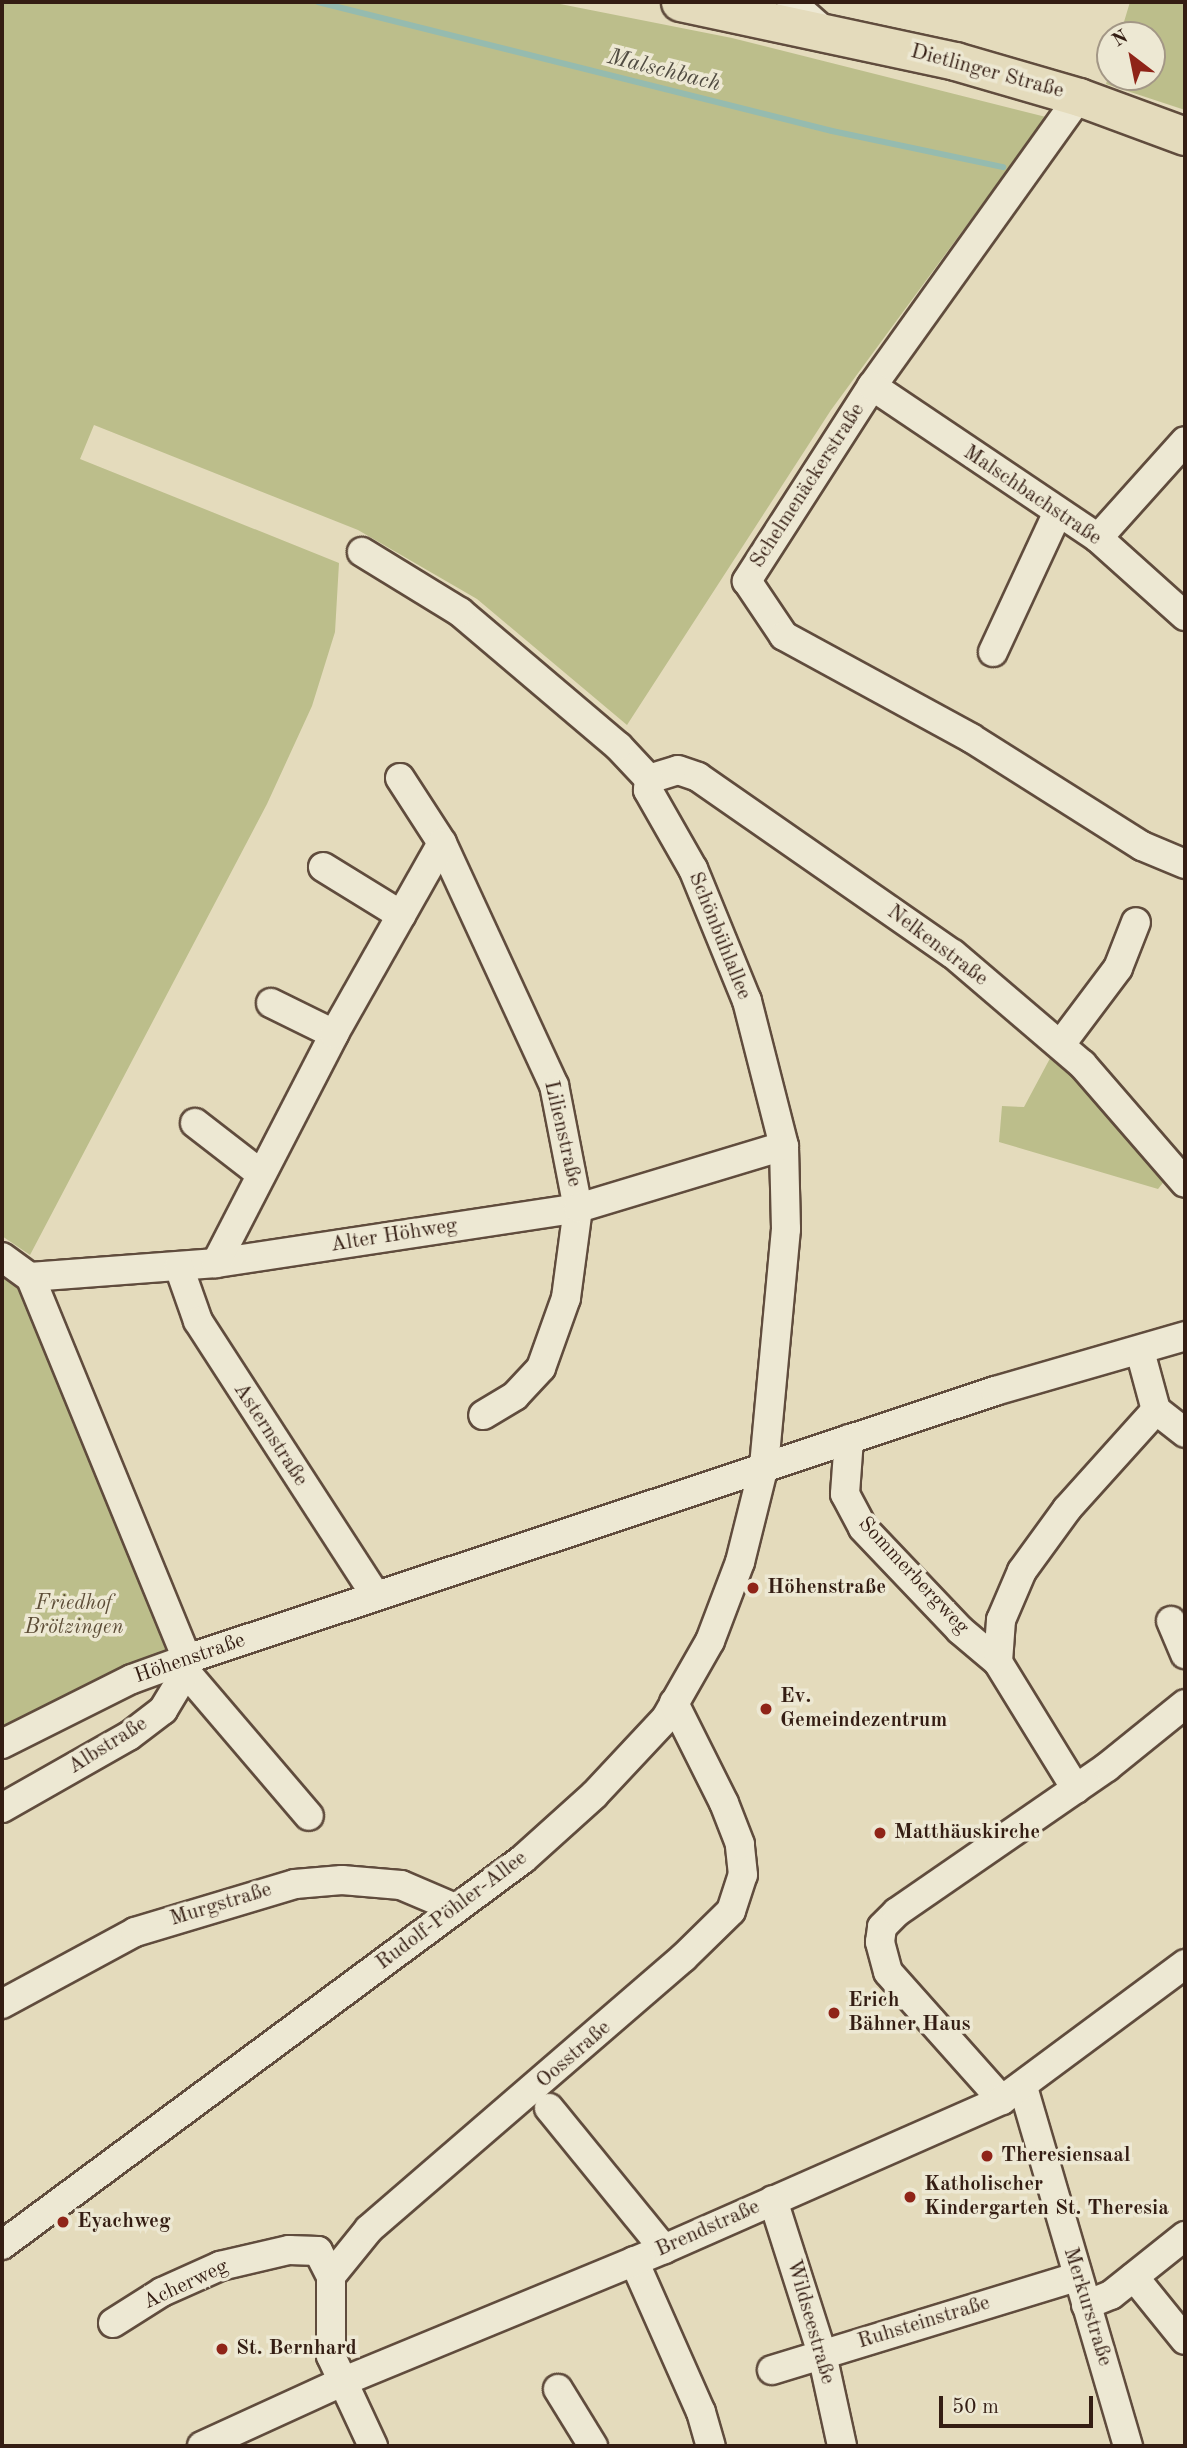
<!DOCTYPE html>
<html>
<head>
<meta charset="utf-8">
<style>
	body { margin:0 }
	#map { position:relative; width:1187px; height:2448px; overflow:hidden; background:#e4dbbc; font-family:"Old Standard TT",serif }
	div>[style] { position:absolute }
	.green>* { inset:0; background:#bcbe8b }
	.stream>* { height:6px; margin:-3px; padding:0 3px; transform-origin:3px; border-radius:3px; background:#95bbaf }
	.roads { filter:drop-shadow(2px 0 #604c3d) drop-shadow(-2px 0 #604c3d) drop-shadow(0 2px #604c3d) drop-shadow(0 -2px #604c3d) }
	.minor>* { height:28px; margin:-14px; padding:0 14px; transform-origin:14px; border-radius:14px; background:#ede8d3 }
	.major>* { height:37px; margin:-18.5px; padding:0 18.5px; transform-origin:18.5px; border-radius:18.5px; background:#e4dbbc }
	.dots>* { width:19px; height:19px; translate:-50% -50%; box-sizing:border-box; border:4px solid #ede8d3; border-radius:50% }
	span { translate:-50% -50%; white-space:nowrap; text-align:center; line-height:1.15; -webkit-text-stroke:7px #ede8d3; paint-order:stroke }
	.street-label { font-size:21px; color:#341d13 }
	.poi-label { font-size:21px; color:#341d13; font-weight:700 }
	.left { translate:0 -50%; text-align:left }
	.park-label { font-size:21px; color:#5d4d37; font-style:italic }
	.water-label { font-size:23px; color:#514c42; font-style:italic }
	.frame { position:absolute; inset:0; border:4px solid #341d13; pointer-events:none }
	.north { position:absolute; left:1096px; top:21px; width:70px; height:70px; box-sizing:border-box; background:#ede8d3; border:2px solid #a39786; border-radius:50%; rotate:328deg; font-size:19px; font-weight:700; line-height:28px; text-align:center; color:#341d13 }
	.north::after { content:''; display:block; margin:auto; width:24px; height:32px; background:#8f2418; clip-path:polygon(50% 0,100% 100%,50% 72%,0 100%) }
	.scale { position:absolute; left:939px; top:2396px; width:154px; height:32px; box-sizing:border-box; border:4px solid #341d13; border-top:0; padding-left:9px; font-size:21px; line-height:24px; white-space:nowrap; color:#341d13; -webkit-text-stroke:5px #ede8d3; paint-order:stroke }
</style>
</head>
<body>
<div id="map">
	<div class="green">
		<div style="clip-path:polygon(2px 2px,550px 2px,732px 38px,1046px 117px,831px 410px,627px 725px,477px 599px,358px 530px,94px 425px,80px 459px,339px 563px,335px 632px,312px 706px,267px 804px,30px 1255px,2px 1236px)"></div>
		<div style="clip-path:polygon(1130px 2px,1185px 2px,1185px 110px,1106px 84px,1110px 71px,1110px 77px,1152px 77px,1152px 35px,1120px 35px)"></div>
		<div style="clip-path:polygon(1055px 1049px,1166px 1179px,1158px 1189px,999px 1142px,1002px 1106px,1024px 1107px)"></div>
		<div style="clip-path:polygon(2px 1271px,18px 1283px,167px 1651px,2px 1735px)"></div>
	</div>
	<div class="stream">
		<div style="left:318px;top:2px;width:530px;rotate:14.09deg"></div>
		<div style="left:832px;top:131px;width:175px;rotate:11.9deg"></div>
	</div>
	<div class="roads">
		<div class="minor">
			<div style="left:791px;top:2px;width:45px;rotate:41.4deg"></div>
			<div style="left:1079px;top:97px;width:355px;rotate:125.6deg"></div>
			<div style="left:872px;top:386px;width:232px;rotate:122.7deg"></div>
			<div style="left:747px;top:581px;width:66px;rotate:56.1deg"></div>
			<div style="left:784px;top:636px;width:213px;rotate:28.6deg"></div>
			<div style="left:971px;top:738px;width:202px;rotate:32.3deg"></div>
			<div style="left:1142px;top:846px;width:47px;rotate:22.7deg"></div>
			<div style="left:872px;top:386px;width:272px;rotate:33.9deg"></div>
			<div style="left:1098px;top:538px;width:117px;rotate:41.9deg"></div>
			<div style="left:1098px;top:538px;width:130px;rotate:-48.1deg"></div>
			<div style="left:993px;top:652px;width:152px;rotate:-65.1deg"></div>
			<div style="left:400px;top:778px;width:77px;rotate:57.1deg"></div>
			<div style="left:442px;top:843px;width:267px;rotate:65.2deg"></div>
			<div style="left:554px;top:1085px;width:125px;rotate:79deg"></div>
			<div style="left:578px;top:1208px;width:91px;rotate:97.6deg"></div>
			<div style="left:566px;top:1298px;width:74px;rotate:109.7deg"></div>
			<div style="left:541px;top:1368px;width:38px;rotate:133deg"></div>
			<div style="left:515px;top:1396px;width:37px;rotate:149deg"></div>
			<div style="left:649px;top:779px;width:30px;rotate:-17deg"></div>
			<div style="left:678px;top:770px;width:21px;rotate:19deg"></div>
			<div style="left:698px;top:777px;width:310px;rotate:34.8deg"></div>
			<div style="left:953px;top:954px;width:170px;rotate:40.5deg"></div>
			<div style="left:1082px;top:1064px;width:157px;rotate:49.1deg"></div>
			<div style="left:323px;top:867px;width:92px;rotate:31.6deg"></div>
			<div style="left:271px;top:1003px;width:70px;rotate:26.2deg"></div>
			<div style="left:1061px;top:1044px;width:95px;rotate:-53.1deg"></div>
			<div style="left:1118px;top:968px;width:49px;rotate:-68.6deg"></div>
			<div style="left:195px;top:1123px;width:83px;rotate:37.7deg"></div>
			<div style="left:2px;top:1257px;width:34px;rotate:36deg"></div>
			<div style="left:30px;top:1277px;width:187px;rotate:-4.3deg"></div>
			<div style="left:216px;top:1263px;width:366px;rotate:-8.6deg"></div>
			<div style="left:578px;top:1208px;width:215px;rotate:-16.8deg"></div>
			<div style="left:216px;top:1263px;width:258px;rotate:-62.7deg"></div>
			<div style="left:334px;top:1034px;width:219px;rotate:-60.5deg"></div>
			<div style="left:179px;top:1267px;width:57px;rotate:70.6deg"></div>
			<div style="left:198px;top:1321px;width:326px;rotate:57.1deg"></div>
			<div style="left:1156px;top:1410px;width:37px;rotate:38deg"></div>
			<div style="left:849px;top:1439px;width:55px;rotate:94.2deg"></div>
			<div style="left:845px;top:1494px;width:38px;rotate:62deg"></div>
			<div style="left:863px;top:1528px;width:141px;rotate:46.4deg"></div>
			<div style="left:960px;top:1630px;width:50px;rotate:40.1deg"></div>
			<div style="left:1171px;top:1621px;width:36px;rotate:67deg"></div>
			<div style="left:186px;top:1672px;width:189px;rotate:49.5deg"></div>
			<div style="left:2px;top:1744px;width:145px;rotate:-26.6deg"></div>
			<div style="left:132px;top:1679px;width:59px;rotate:-20deg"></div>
			<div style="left:187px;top:1659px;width:851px;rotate:-18.35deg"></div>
			<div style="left:995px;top:1391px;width:198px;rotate:-16.1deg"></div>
			<div style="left:1076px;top:1789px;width:149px;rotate:-121.6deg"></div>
			<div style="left:998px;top:1662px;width:42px;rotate:-85.9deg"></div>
			<div style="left:1001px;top:1620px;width:53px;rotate:-66.8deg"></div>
			<div style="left:1022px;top:1571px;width:77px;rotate:-54deg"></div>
			<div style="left:1067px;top:1509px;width:133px;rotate:-48deg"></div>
			<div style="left:1156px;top:1410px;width:61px;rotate:-105.2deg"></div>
			<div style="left:2px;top:1808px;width:146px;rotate:-29.6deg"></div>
			<div style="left:129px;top:1736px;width:43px;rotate:-37.4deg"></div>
			<div style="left:163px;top:1710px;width:44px;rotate:-58.8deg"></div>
			<div style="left:186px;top:1672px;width:13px;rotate:-86deg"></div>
			<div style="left:187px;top:1659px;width:413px;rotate:-112.3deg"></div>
			<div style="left:2px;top:2004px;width:151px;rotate:-28.4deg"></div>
			<div style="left:135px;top:1932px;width:167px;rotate:-16.7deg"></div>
			<div style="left:295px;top:1884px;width:47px;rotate:-4.9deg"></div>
			<div style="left:342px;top:1880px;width:59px;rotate:4.8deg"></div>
			<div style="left:401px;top:1885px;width:59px;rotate:23.1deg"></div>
			<div style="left:1023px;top:2087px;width:374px;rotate:73.7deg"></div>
			<div style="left:1002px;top:2100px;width:171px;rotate:-131.7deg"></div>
			<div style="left:888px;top:1972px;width:31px;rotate:-105deg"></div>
			<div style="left:880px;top:1942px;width:15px;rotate:-82deg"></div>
			<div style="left:882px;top:1927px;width:21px;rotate:-45deg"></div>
			<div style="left:897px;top:1912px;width:255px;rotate:-34.6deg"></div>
			<div style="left:1107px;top:1767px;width:100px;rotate:-38.9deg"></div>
			<div style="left:549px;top:2108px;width:182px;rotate:50.8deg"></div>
			<div style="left:773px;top:2200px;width:162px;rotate:72.3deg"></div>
			<div style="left:822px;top:2354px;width:94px;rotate:77.7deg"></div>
			<div style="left:2px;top:2245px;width:648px;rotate:-36.53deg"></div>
			<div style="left:523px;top:1859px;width:96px;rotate:-42deg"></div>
			<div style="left:594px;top:1795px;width:105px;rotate:-46.9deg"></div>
			<div style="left:666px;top:1718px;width:89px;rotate:-60.3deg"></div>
			<div style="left:710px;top:1641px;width:85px;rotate:-69.2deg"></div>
			<div style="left:740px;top:1562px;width:99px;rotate:-76deg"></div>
			<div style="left:764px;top:1466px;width:238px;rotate:-84.7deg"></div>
			<div style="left:786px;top:1229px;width:83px;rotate:-91.4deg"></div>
			<div style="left:784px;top:1146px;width:150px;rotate:-104.3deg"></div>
			<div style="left:747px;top:1001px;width:143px;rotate:-112.2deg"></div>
			<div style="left:693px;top:869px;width:91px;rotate:-119.7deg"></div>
			<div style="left:648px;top:790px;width:11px;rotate:-85deg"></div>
			<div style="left:649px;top:779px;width:45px;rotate:-133.2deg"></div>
			<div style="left:618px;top:746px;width:207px;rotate:-139.7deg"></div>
			<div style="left:460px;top:612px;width:115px;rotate:-148.5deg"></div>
			<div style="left:634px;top:2261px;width:165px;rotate:66.1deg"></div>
			<div style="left:701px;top:2412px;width:35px;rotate:74deg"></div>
			<div style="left:1134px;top:2277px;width:81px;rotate:51deg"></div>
			<div style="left:1086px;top:2305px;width:27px;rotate:-22deg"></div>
			<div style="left:1111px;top:2295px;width:95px;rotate:-38.6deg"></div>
			<div style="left:113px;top:2323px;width:58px;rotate:-32.3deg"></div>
			<div style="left:162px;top:2292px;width:64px;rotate:-24.1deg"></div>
			<div style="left:220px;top:2266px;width:71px;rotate:-13.1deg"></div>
			<div style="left:289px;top:2250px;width:29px;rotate:2deg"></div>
			<div style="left:318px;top:2251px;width:28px;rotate:63deg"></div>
			<div style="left:772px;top:2370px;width:319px;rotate:-17deg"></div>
			<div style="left:558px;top:2389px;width:67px;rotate:58.4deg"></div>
			<div style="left:202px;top:2446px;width:156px;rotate:-24.6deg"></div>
			<div style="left:344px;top:2381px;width:346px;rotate:-22.4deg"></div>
			<div style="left:664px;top:2249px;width:369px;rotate:-23.8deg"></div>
			<div style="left:1002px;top:2100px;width:228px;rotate:-36.6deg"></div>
			<div style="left:373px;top:2446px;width:99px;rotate:-115deg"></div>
			<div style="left:331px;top:2356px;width:80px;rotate:-90deg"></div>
			<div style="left:331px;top:2276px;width:60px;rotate:-51deg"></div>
			<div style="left:369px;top:2229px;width:415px;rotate:-40.8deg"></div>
			<div style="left:683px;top:1958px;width:67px;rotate:-44.4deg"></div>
			<div style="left:731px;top:1911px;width:38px;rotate:-72deg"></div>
			<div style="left:743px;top:1875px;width:31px;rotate:-96deg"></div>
			<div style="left:740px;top:1844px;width:44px;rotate:-111.3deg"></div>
			<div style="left:724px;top:1803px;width:112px;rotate:-116.6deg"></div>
		</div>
		<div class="major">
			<div style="left:680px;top:2px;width:281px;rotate:12.1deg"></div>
			<div style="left:955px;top:61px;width:129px;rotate:16.2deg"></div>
			<div style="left:1079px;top:97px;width:113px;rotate:20.2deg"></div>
		</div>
	</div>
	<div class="dots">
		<div style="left:753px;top:1588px;background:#8f2418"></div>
		<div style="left:766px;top:1709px;background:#8f2418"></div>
		<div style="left:880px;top:1833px;background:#8f2418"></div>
		<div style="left:834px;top:2013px;background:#8f2418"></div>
		<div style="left:987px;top:2156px;background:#8f2418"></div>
		<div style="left:910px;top:2197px;background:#8f2418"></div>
		<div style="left:63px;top:2222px;background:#8f2418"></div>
		<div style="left:222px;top:2349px;background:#8f2418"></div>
	</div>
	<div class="street-label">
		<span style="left:987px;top:72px;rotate:15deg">Dietlinger Straße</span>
		<span style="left:808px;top:486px;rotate:-57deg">Schelmenäckerstraße</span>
		<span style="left:1032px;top:496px;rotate:34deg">Malschbachstraße</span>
		<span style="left:719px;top:936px;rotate:68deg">Schönbühlallee</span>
		<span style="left:937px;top:946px;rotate:37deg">Nelkenstraße</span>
		<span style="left:562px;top:1134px;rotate:77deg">Lilienstraße</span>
		<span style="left:394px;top:1236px;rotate:-9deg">Alter Höhweg</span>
		<span style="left:270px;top:1435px;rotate:57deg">Asternstraße</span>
		<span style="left:913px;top:1576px;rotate:47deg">Sommerbergweg</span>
		<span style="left:190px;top:1659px;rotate:-19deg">Höhenstraße</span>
		<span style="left:108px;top:1746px;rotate:-32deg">Albstraße</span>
		<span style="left:221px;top:1905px;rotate:-17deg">Murgstraße</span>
		<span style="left:452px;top:1911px;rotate:-37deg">Rudolf-Pöhler-Allee</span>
		<span style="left:574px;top:2055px;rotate:-41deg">Oosstraße</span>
		<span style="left:708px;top:2229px;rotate:-24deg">Brendstraße</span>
		<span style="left:186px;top:2285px;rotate:-25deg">Acherweg</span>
		<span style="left:1087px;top:2307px;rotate:73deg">Merkurstraße</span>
		<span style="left:810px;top:2322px;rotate:74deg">Wildseestraße</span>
		<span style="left:924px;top:2323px;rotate:-17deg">Ruhsteinstraße</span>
	</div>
	<div class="poi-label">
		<span class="left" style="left:767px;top:1588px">Höhenstraße</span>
		<span class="left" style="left:780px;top:1709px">Ev.<br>Gemeindezentrum</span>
		<span class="left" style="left:894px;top:1833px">Matthäuskirche</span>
		<span class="left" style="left:848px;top:2013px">Erich<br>Bähner Haus</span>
		<span class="left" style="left:1001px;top:2156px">Theresiensaal</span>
		<span class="left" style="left:924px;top:2197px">Katholischer<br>Kindergarten St. Theresia</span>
		<span class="left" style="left:77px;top:2222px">Eyachweg</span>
		<span class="left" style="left:236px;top:2349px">St. Bernhard</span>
	</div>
	<div class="park-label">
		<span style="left:74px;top:1616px">Friedhof<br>Brötzingen</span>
	</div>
	<div class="water-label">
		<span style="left:664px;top:71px;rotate:14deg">Malschbach</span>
	</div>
	<div class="frame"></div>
	<div class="north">N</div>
	<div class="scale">50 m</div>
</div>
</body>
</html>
